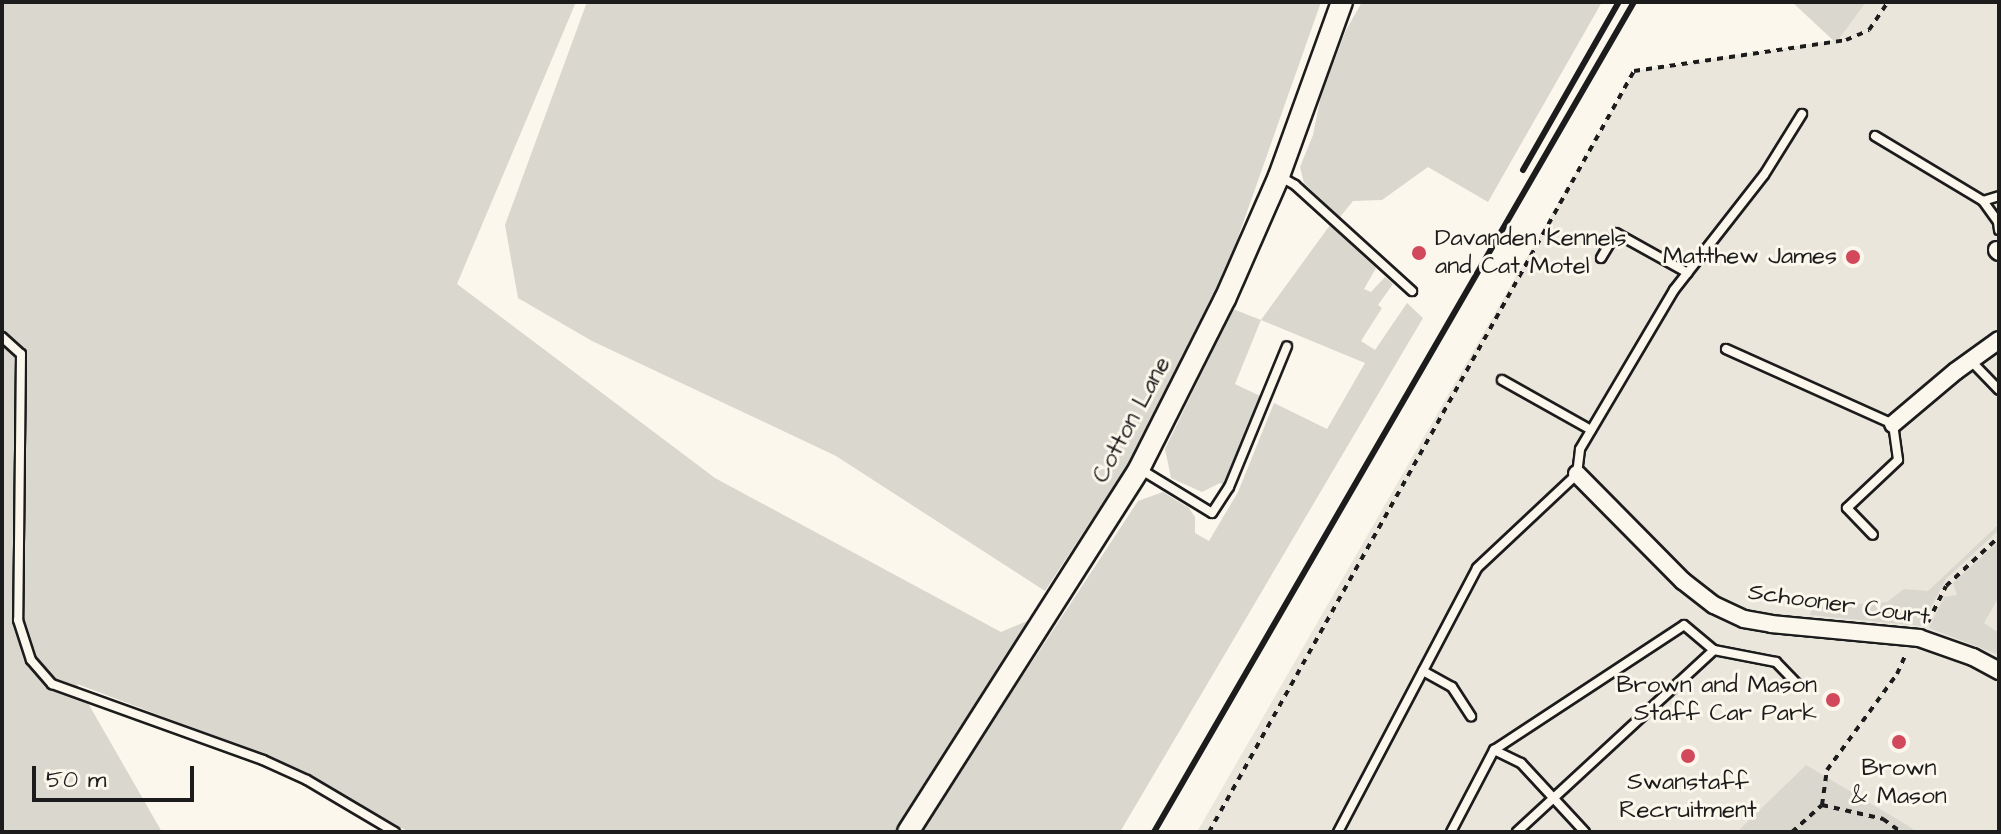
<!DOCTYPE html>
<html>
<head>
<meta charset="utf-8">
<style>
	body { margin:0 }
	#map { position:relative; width:2001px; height:834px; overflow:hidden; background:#fbf7ec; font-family:"Architects Daughter",sans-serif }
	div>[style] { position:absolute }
	.built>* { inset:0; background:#eae6dc }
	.green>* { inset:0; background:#dad7ce }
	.path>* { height:4px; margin-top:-2px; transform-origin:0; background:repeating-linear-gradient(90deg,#1c1c1c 0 6px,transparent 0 12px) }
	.roads { filter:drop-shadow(2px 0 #1c1c1c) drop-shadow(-2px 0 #1c1c1c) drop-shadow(0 2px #1c1c1c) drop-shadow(0 -2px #1c1c1c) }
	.service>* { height:8px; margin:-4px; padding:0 4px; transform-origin:4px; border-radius:4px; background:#fbf7ec }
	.minor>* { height:16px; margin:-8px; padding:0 8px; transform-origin:8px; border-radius:8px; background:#fbf7ec }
	.tertiary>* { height:20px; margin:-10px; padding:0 10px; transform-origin:10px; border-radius:10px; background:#fbf7ec }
	.rail>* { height:6px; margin:-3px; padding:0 3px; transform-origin:3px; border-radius:3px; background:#1c1c1c }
	.dots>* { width:22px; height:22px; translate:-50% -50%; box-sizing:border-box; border:4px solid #fbf7ec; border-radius:50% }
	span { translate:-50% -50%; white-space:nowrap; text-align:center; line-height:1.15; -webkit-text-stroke:6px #fbf7ec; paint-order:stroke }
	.poi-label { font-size:24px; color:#1c1c1c }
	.left { translate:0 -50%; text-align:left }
	.right { translate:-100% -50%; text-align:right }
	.street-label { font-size:24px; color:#1c1c1c }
	.frame { position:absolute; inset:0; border:4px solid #1c1c1c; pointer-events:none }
	.scale { position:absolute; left:32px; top:766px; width:162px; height:36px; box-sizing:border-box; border:4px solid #1c1c1c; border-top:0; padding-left:10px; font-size:24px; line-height:28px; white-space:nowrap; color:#1c1c1c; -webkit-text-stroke:6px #fbf7ec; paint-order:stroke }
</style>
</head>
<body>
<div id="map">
	<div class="built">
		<div style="clip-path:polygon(1864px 2px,1999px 2px,1999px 832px,1197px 832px,1634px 71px,1836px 40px)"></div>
	</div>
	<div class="green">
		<div style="clip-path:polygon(2px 2px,576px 2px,457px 284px,715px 478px,1001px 632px,1039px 616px,897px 832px,409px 832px,315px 779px,259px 753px,77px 684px,162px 832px,2px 832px)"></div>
		<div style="clip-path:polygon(587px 2px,1321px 2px,1224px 277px,1206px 319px,1141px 444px,1045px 591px,836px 456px,592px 341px,518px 298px,505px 225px)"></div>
		<div style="clip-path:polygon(1362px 2px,1602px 2px,1488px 202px,1428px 167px,1382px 200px,1353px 201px,1340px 217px,1304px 183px,1300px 167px,1313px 135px,1321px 95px,1346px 30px)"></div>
		<div style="clip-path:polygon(1792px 2px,1866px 2px,1836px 43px)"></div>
		<div style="clip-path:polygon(1330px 225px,1376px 268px,1364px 289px,1371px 292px,1385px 277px,1393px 284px,1378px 305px,1382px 308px,1361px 341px,1375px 350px,1407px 303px,1423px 318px,1120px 832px,920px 832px,1138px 501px,1163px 492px,1189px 508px,1195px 517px,1195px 533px,1209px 541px,1238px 492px,1274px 403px,1327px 429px,1365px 363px,1261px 320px,1235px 384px,1260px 396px,1224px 485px,1220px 483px,1202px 492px,1171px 478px,1165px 449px,1233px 309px,1261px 320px)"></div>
		<div style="clip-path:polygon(1999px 524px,1999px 530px,1946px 579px,1921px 626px,1810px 615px,1812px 607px,1887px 602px,1904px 589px,1928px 591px)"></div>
		<div style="clip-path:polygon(1999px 541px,1999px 597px,1984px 623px,1999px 633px,1999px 655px,1929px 628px,1944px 597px,1957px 595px,1953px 583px)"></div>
		<div style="clip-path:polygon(1806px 765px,1907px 825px,1917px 832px,1737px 832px)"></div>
	</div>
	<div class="path">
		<div style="left:1928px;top:622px;width:40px;rotate:-63.4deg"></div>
		<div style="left:1946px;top:586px;width:72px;rotate:-42.8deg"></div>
		<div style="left:1822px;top:805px;width:35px;rotate:-82deg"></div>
		<div style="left:1827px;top:770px;width:119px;rotate:-53.9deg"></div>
		<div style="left:1897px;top:674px;width:22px;rotate:-66deg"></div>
		<div style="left:1209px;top:832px;width:872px;rotate:-60.82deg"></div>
		<div style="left:1634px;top:71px;width:214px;rotate:-8.3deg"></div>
		<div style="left:1846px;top:40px;width:25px;rotate:-23deg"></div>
		<div style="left:1869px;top:30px;width:34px;rotate:-56deg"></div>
		<div style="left:1792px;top:832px;width:40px;rotate:-42deg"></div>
		<div style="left:1822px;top:805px;width:63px;rotate:12.9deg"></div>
		<div style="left:1883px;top:819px;width:22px;rotate:36deg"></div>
	</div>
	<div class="roads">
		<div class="service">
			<div style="left:1875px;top:136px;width:126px;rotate:31deg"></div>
			<div style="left:1983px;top:201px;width:17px;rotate:-17deg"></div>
			<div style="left:1279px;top:176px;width:18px;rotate:29deg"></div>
			<div style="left:1295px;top:185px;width:158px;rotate:42.2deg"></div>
			<div style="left:1983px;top:201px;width:26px;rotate:54deg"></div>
			<div style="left:1998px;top:222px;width:8px;rotate:83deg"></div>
			<div style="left:1601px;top:258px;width:29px;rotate:-59deg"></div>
			<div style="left:1616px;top:233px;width:82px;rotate:29.1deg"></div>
			<div style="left:2px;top:337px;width:25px;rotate:42deg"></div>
			<div style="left:21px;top:354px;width:266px;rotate:90.6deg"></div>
			<div style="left:18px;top:620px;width:42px;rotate:72deg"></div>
			<div style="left:31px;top:660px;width:32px;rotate:49deg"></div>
			<div style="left:52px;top:684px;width:224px;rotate:19.8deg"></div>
			<div style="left:263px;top:760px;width:48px;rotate:24.4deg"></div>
			<div style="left:307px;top:780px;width:102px;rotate:30.6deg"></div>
			<div style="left:1726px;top:349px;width:183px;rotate:24.2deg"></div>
			<div style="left:1893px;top:424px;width:36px;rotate:82deg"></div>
			<div style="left:1898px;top:460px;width:70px;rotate:136.7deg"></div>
			<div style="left:1847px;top:508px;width:37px;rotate:46deg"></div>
			<div style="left:1971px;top:361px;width:40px;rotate:46deg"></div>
			<div style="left:1502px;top:380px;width:102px;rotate:29.3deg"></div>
			<div style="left:1140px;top:469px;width:84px;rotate:31.4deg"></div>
			<div style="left:1212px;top:513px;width:31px;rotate:-57deg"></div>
			<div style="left:1229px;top:487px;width:152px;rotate:-67.6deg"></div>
			<div style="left:1714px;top:650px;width:63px;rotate:11deg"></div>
			<div style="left:1776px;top:662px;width:33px;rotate:46deg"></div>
			<div style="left:1423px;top:671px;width:33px;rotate:29deg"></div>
			<div style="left:1452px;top:687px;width:35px;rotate:57deg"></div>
			<div style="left:1494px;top:750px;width:30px;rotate:26deg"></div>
			<div style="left:1521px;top:763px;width:94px;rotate:47.2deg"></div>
			<div style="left:1338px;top:832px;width:298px;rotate:-62.2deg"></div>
			<div style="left:1477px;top:568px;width:137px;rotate:-43.2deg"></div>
			<div style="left:1577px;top:474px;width:25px;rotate:-83deg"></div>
			<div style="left:1580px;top:449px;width:185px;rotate:-59.4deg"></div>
			<div style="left:1674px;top:290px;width:146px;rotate:-52deg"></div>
			<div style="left:1764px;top:175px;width:72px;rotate:-58.1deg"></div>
			<div style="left:1451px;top:832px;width:93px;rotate:-62.3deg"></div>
			<div style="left:1494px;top:750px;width:227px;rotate:-33.3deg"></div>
			<div style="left:1684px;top:625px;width:39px;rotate:40deg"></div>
			<div style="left:1714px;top:650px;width:268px;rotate:137.3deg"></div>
		</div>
		<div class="minor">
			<div style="left:1997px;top:250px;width:3px;rotate:45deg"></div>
			<div style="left:1893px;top:424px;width:82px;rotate:-40.1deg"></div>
			<div style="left:1956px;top:371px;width:53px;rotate:-35.8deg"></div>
			<div style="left:1577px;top:474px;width:151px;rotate:45.3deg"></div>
			<div style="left:1683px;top:581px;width:39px;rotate:38deg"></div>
			<div style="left:1714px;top:605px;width:33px;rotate:25deg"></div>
			<div style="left:1744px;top:619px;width:27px;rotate:10deg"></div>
			<div style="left:1771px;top:624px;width:149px;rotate:5.4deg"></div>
			<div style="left:1919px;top:638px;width:57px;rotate:19.4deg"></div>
			<div style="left:1973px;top:657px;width:30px;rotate:28deg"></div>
		</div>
		<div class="tertiary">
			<div style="left:908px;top:832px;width:430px;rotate:-57.5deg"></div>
			<div style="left:1139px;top:469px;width:191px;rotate:-63.2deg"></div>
			<div style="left:1225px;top:299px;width:134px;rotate:-66.3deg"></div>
			<div style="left:1279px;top:176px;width:185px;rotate:-70.1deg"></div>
		</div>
	</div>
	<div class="rail">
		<div style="left:1523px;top:170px;width:193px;rotate:-60.3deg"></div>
		<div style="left:1154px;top:832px;width:959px;rotate:-59.96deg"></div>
	</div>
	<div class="dots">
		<div style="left:1419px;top:253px;background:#d1495b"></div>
		<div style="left:1853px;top:257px;background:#d1495b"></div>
		<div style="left:1833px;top:700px;background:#d1495b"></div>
		<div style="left:1899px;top:742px;background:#d1495b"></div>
		<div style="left:1688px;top:756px;background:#d1495b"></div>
	</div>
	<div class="poi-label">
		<span class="left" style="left:1435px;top:253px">Davanden Kennels<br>and Cat Motel</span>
		<span class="right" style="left:1837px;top:257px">Matthew James</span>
		<span class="right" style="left:1817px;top:700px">Brown and Mason<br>Staff Car Park</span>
		<span style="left:1899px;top:783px">Brown<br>&amp; Mason</span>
		<span style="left:1688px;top:797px">Swanstaff<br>Recruitment</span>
	</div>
	<div class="street-label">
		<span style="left:1132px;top:420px;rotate:-62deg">Cotton Lane</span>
		<span style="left:1839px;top:605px;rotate:8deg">Schooner Court</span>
	</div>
	<div class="frame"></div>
	<div class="scale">50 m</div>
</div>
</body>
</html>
